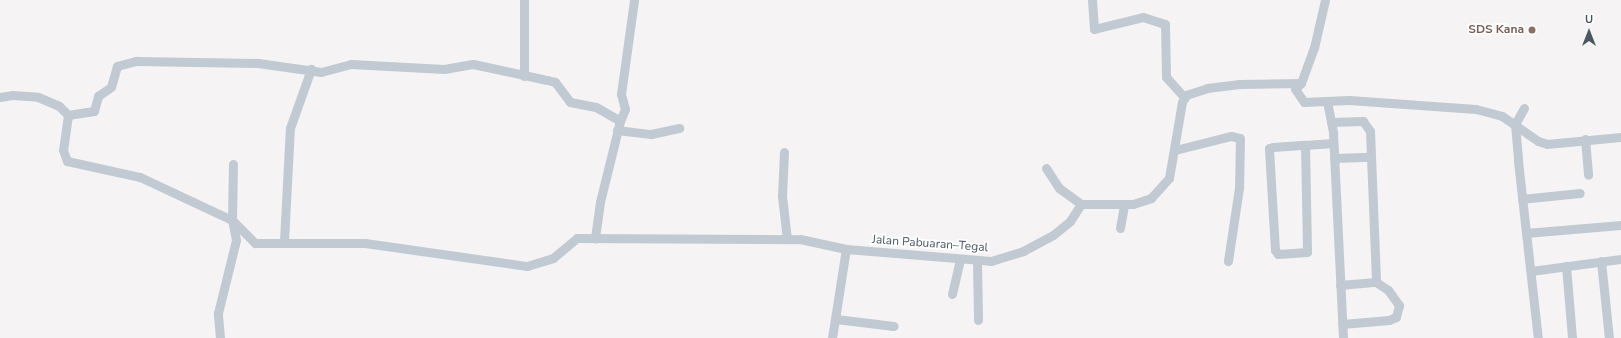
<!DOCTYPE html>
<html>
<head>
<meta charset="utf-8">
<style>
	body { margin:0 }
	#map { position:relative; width:1621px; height:338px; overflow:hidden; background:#f5f3f3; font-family:"Nunito Sans",sans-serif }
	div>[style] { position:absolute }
	.street>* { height:9px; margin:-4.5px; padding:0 4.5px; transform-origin:4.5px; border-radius:4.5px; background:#c1cad2 }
	.dots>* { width:11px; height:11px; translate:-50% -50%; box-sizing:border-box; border:2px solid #fff; border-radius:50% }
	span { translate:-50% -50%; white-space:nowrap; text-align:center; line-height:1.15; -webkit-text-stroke:3.5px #fff; paint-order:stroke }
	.education-label { font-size:12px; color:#785e54; font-weight:700 }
	.right { translate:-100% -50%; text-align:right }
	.street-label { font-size:12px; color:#4a5661 }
	.north { position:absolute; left:1569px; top:12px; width:40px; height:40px; -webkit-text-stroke:3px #fff; paint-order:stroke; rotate:0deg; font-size:11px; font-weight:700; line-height:16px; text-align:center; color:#4a5661 }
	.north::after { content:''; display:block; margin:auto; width:14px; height:18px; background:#4a5661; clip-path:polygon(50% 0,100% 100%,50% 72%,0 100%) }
</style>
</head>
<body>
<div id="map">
	<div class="street">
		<div style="left:524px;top:0;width:76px;rotate:90deg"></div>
		<div style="left:1092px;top:0;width:29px;rotate:86deg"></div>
		<div style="left:1094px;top:29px;width:50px;rotate:-13.8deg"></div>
		<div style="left:1143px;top:17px;width:23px;rotate:18deg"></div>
		<div style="left:1165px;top:24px;width:53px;rotate:88.9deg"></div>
		<div style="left:1166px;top:77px;width:28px;rotate:48deg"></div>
		<div style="left:1301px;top:83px;width:8px;rotate:135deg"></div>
		<div style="left:1295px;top:89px;width:16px;rotate:55deg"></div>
		<div style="left:1304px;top:102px;width:45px;rotate:-2.5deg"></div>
		<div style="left:1349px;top:100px;width:127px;rotate:4.1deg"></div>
		<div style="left:1476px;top:109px;width:27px;rotate:15deg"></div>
		<div style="left:1502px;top:116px;width:44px;rotate:34.8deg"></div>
		<div style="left:1538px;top:141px;width:9px;rotate:18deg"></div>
		<div style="left:1547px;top:144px;width:74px;rotate:-5.4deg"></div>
		<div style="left:0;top:97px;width:12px;rotate:-9deg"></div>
		<div style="left:12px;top:95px;width:26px;rotate:4deg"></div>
		<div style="left:38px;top:97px;width:23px;rotate:23deg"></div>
		<div style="left:59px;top:106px;width:13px;rotate:45deg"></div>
		<div style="left:1327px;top:101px;width:33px;rotate:79deg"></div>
		<div style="left:1333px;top:133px;width:205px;rotate:87.2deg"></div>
		<div style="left:1524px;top:108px;width:18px;rotate:119deg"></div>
		<div style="left:1515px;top:124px;width:37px;rotate:85deg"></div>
		<div style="left:1518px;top:161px;width:178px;rotate:83.6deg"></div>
		<div style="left:68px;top:115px;width:35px;rotate:98deg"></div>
		<div style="left:63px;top:150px;width:12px;rotate:70deg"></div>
		<div style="left:67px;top:161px;width:75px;rotate:12.4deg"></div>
		<div style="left:140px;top:177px;width:102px;rotate:25.1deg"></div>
		<div style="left:232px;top:220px;width:33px;rotate:45deg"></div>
		<div style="left:255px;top:243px;width:110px"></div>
		<div style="left:365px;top:243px;width:164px;rotate:8.1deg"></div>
		<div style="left:527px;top:266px;width:27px;rotate:-17deg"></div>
		<div style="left:553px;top:258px;width:31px;rotate:-40deg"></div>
		<div style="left:577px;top:238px;width:223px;rotate:0.3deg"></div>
		<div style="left:800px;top:239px;width:47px;rotate:12.3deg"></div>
		<div style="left:68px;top:115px;width:26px;rotate:-9deg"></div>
		<div style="left:94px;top:111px;width:16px;rotate:-75deg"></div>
		<div style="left:98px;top:96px;width:16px;rotate:-35deg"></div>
		<div style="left:111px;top:87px;width:22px;rotate:-74deg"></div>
		<div style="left:117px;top:66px;width:20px;rotate:-15deg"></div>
		<div style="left:136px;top:61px;width:122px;rotate:0.9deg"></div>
		<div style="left:258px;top:63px;width:64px;rotate:8.1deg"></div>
		<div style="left:321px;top:72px;width:31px;rotate:-15deg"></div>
		<div style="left:351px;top:64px;width:93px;rotate:3.1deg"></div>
		<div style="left:444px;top:69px;width:29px;rotate:-10deg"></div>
		<div style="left:473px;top:64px;width:76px;rotate:12.2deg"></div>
		<div style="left:547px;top:80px;width:8px;rotate:14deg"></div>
		<div style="left:555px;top:82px;width:25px;rotate:53deg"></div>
		<div style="left:570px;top:102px;width:26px;rotate:11deg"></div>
		<div style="left:596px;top:107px;width:28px;rotate:30deg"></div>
		<div style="left:620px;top:121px;width:83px;rotate:103.9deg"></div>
		<div style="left:600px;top:202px;width:37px;rotate:98deg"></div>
		<div style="left:620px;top:121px;width:13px;rotate:-67deg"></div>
		<div style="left:625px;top:109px;width:16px;rotate:-105deg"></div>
		<div style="left:621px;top:94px;width:95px;rotate:-82.1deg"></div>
		<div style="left:1331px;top:122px;width:32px;rotate:-2deg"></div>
		<div style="left:1363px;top:121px;width:12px;rotate:55deg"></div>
		<div style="left:1370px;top:131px;width:151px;rotate:87.7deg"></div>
		<div style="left:617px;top:130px;width:34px;rotate:7deg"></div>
		<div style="left:651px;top:134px;width:29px;rotate:-12deg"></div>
		<div style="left:1585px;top:139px;width:36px;rotate:85deg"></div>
		<div style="left:1305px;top:145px;width:107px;rotate:88.9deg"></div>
		<div style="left:1307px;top:252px;width:29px;rotate:176deg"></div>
		<div style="left:1278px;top:254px;width:5px;rotate:-127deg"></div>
		<div style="left:1275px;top:250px;width:102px;rotate:-93.4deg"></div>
		<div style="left:1269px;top:148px;width:4px;rotate:-14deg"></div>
		<div style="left:1273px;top:147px;width:32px;rotate:-4deg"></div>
		<div style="left:1305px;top:145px;width:28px;rotate:-4deg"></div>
		<div style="left:1175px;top:150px;width:58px;rotate:-14deg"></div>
		<div style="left:1231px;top:136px;width:9px;rotate:13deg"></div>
		<div style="left:1240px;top:138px;width:50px;rotate:91.1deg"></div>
		<div style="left:1239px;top:188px;width:74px;rotate:98.6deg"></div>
		<div style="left:784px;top:152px;width:44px;rotate:92.6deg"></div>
		<div style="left:782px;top:196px;width:43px;rotate:83.4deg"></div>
		<div style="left:1334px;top:158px;width:37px;rotate:-2deg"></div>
		<div style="left:1046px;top:168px;width:24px;rotate:57deg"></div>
		<div style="left:1059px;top:188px;width:27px;rotate:36deg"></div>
		<div style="left:1522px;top:199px;width:58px;rotate:-5.9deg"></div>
		<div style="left:1120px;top:228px;width:23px;rotate:-80deg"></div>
		<div style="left:1526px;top:233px;width:95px;rotate:-4.8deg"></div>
		<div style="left:284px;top:241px;width:113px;rotate:-87deg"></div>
		<div style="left:290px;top:128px;width:63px;rotate:-70.4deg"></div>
		<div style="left:977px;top:261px;width:59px;rotate:89deg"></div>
		<div style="left:1601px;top:261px;width:77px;rotate:84.1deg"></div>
		<div style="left:1566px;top:266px;width:72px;rotate:85.2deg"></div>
		<div style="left:1531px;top:271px;width:91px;rotate:-7.6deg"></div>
		<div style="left:1340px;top:285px;width:36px;rotate:-5deg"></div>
		<div style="left:1376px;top:282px;width:14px;rotate:34deg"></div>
		<div style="left:1388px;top:290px;width:19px;rotate:54deg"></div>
		<div style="left:1399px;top:305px;width:12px;rotate:104deg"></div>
		<div style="left:1396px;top:317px;width:8px;rotate:157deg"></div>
		<div style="left:1389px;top:320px;width:47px;rotate:175.1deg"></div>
		<div style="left:952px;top:294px;width:35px;rotate:-77deg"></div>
		<div style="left:836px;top:319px;width:58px;rotate:6.9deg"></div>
		<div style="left:220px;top:338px;width:25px;rotate:-95deg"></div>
		<div style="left:218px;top:313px;width:75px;rotate:-76.1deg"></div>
		<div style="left:236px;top:240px;width:20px;rotate:-101deg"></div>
		<div style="left:232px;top:220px;width:56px;rotate:-89deg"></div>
		<div style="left:832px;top:338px;width:90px;rotate:-81.1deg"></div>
		<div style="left:846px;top:249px;width:145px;rotate:4.7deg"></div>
		<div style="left:991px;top:261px;width:34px;rotate:-17deg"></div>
		<div style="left:1023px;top:251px;width:34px;rotate:-28deg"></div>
		<div style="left:1053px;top:235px;width:22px;rotate:-39deg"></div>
		<div style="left:1070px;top:221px;width:20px;rotate:-57deg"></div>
		<div style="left:1081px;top:204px;width:52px"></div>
		<div style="left:1133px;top:204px;width:19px;rotate:-18deg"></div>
		<div style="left:1151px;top:198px;width:27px;rotate:-48deg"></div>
		<div style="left:1169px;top:178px;width:77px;rotate:-80.3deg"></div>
		<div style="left:1182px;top:102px;width:8px;rotate:-60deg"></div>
		<div style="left:1186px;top:95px;width:22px;rotate:-18deg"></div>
		<div style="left:1207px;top:88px;width:33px;rotate:-7deg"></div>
		<div style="left:1240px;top:84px;width:61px;rotate:-0.9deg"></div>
		<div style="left:1301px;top:83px;width:37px;rotate:-70deg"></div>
		<div style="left:1314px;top:48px;width:49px;rotate:-77.1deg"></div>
	</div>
	<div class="dots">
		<div style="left:1532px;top:30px;background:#8d6e63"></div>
	</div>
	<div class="education-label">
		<span class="right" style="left:1524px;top:30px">SDS Kana</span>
	</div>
	<div class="street-label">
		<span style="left:930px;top:244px;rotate:4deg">Jalan Pabuaran–Tegal</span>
	</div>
	<div class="north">U</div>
</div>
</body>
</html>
